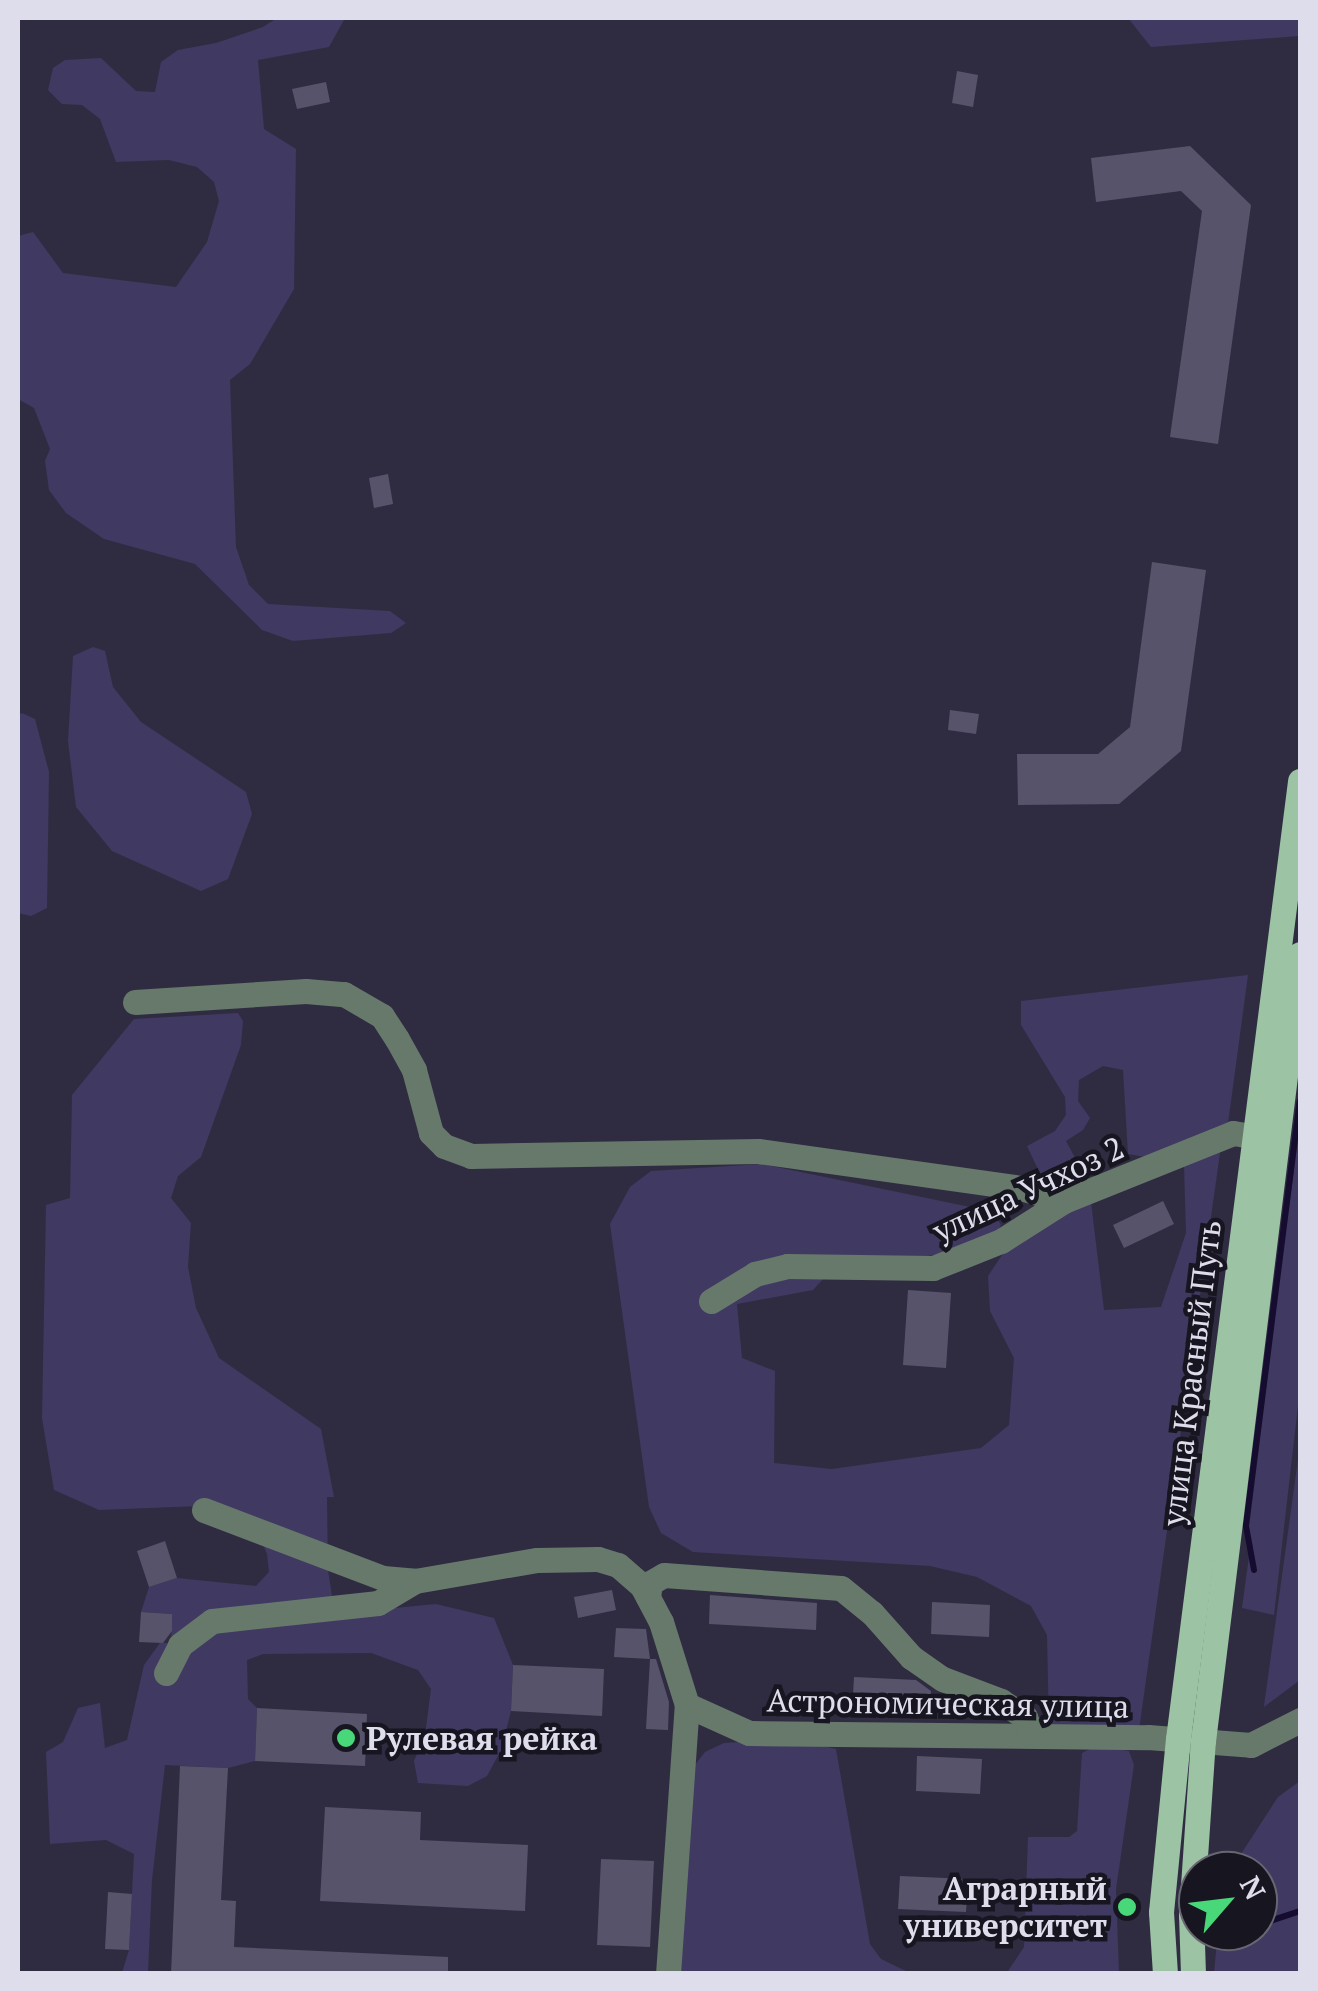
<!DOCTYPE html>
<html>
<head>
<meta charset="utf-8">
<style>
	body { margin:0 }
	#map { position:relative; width:1318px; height:1991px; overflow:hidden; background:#2f2c42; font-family:"PT Serif",serif }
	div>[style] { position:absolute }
	.green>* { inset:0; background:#403961 }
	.stream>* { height:6px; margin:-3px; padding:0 3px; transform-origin:3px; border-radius:3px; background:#150c30 }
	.building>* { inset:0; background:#56536b }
	.minor>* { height:25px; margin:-12.5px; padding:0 12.5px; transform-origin:12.5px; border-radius:12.5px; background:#67796b }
	.major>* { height:25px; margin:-12.5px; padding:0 12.5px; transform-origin:12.5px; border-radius:12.5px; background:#9dc3a5 }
	.dots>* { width:28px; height:28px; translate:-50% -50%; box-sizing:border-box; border:5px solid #171620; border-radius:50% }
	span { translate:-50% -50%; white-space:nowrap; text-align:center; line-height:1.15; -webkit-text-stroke:9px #171620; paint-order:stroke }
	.street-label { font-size:32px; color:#deddeb }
	.poi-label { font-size:32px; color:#deddeb; font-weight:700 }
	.left { translate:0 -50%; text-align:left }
	.right { translate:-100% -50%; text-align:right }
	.frame { position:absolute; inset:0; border:20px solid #deddeb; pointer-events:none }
	.north { position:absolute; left:1178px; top:1851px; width:100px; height:100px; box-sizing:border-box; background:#171620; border:2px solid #676671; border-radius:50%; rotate:62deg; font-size:28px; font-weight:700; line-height:40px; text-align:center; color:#deddeb }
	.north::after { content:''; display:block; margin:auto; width:35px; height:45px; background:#48d779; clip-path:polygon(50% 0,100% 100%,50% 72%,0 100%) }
</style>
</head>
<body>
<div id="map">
	<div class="green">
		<div style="clip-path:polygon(277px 18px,345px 18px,329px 47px,258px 60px,264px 129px,296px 149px,294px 289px,250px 364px,230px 380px,236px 547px,249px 585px,268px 604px,390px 611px,406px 623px,391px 633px,293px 641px,262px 630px,195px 564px,104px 539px,66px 513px,49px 490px,45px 461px,50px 449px,34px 408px,18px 399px,18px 236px,33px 232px,63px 273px,176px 287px,207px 242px,219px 201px,214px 182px,197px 167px,169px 160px,116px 162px,100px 119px,82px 105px,62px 104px,48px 90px,53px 68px,65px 60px,101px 58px,136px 91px,155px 92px,161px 62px,178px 50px,216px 43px,263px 27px)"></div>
		<div style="clip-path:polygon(1128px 18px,1300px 18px,1300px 36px,1151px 47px)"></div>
		<div style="clip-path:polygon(93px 647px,105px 651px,113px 687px,141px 722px,246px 792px,252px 814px,228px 879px,201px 891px,112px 851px,76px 807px,68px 741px,73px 656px)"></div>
		<div style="clip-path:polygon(22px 713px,35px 719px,49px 772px,47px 908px,31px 916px,18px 913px,18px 715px)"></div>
		<div style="clip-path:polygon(1248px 975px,1227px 1131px,1145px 1157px,1128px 1154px,1123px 1070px,1103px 1066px,1079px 1080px,1078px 1101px,1090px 1118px,1083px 1130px,1066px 1141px,1079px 1165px,1083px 1185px,1052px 1199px,1027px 1146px,1055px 1131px,1066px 1115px,1065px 1097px,1021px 1025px,1021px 1001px)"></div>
		<div style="clip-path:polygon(238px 1013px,243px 1021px,241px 1045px,201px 1157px,178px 1176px,171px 1198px,191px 1223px,188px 1267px,196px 1308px,219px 1358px,321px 1429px,334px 1497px,327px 1497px,328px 1570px,332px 1596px,343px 1613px,436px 1604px,494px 1618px,513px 1665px,511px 1711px,501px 1750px,487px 1776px,468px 1786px,418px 1783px,414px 1761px,425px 1735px,431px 1689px,418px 1670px,371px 1653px,263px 1654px,247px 1660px,248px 1699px,257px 1708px,255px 1761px,228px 1768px,165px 1765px,152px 1880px,148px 1973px,122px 1973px,129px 1950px,134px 1854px,106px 1840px,50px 1844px,46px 1752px,63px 1742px,78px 1708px,100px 1703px,105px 1748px,127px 1740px,144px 1665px,160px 1643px,171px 1643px,172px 1614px,141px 1612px,149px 1587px,177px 1578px,256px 1586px,269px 1572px,267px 1554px,254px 1523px,225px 1505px,99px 1510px,54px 1490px,42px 1418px,46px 1205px,70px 1198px,72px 1095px,134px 1019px)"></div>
		<div style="clip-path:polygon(1300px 1126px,1300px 1388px,1274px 1615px,1242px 1608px,1250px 1549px,1246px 1521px)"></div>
		<div style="clip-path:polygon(1212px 1148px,1220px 1153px,1139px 1730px,1049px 1729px,1047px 1635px,1031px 1606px,977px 1577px,930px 1566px,693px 1552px,661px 1533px,649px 1507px,610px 1224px,630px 1187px,651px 1171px,762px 1164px,975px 1208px,995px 1215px,1001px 1225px,993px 1239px,971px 1248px,867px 1267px,824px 1278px,813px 1290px,737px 1304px,742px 1358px,775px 1371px,774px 1463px,832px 1469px,981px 1448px,1009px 1425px,1014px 1358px,990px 1311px,988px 1276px,1012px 1240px,1039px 1223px,1091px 1202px,1104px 1310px,1161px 1307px,1186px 1233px,1184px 1166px)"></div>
		<div style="clip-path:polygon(1300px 1445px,1300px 1680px,1264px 1707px,1264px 1706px)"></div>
		<div style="clip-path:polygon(792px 1739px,836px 1749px,870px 1944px,881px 1959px,908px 1972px,1008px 1971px,1024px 1947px,1028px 1837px,1069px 1837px,1077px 1831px,1082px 1753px,1096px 1746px,1129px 1751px,1134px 1765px,1116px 1889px,1119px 1973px,680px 1974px,694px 1766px,705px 1752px,724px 1743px)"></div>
		<div style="clip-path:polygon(1300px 1781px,1300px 1973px,1214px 1973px,1218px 1931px,1258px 1931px,1258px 1871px,1230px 1871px,1278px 1797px)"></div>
	</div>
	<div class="stream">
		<div style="left:1254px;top:1570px;width:45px;rotate:-100.3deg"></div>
		<div style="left:1246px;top:1526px;width:428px;rotate:-82.8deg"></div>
		<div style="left:1224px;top:1871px;width:6px;rotate:-51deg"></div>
		<div style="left:1258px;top:1925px;width:44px;rotate:-18.4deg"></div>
	</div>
	<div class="building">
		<div style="clip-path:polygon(957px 71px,978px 75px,973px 107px,952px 103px)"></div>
		<div style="clip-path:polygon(326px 82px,330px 102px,297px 109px,292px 89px)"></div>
		<div style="clip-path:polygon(1190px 146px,1251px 205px,1218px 444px,1170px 437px,1202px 211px,1181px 191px,1096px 202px,1091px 158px)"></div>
		<div style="clip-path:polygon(388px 474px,393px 504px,374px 508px,369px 478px)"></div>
		<div style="clip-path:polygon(1152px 562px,1206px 570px,1181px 751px,1119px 804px,1018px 805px,1017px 754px,1098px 754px,1130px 727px)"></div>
		<div style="clip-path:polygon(950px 710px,979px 714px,976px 734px,948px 730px)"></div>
		<div style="clip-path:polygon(1163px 1201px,1174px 1224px,1124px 1248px,1113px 1225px)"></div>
		<div style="clip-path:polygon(908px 1290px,951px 1293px,946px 1368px,903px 1365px)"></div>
		<div style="clip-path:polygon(165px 1541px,177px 1578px,149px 1587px,137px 1551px)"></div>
		<div style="clip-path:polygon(612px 1590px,616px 1610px,578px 1618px,574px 1597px)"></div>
		<div style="clip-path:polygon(710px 1595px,817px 1603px,816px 1630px,709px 1624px)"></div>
		<div style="clip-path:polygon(932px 1602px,990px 1605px,989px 1637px,931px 1634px)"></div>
		<div style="clip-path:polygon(141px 1612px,172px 1614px,172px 1631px,163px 1643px,139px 1642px)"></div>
		<div style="clip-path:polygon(616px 1628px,646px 1629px,650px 1659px,614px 1657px)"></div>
		<div style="clip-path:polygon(650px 1659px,656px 1659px,669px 1702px,668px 1730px,646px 1729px)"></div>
		<div style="clip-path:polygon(513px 1665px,604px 1669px,602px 1716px,511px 1711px)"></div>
		<div style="clip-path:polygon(854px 1677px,916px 1680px,931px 1691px,930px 1717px,852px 1713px)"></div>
		<div style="clip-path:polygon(257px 1708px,367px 1714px,365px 1766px,255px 1761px)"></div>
		<div style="clip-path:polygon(917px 1756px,982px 1759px,980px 1794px,916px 1791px)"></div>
		<div style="clip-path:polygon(180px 1766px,228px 1768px,221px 1900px,236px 1901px,234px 1947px,448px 1957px,448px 1974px,171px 1974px)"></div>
		<div style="clip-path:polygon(325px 1807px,421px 1812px,420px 1840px,528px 1845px,525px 1911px,320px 1901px)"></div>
		<div style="clip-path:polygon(601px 1859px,654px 1861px,650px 1947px,597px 1945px)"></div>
		<div style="clip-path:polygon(900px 1876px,968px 1879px,966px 1912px,898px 1909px)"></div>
		<div style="clip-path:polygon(108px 1892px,132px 1894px,129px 1950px,105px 1949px)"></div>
	</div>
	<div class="minor">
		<div style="left:135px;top:1002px;width:171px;rotate:-3.7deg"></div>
		<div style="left:306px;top:991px;width:38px;rotate:5deg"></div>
		<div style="left:344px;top:994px;width:44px;rotate:30.1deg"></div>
		<div style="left:382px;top:1016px;width:27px;rotate:57deg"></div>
		<div style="left:397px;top:1039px;width:35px;rotate:61deg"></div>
		<div style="left:414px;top:1070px;width:65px;rotate:74.9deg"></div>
		<div style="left:431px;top:1133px;width:18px;rotate:45deg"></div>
		<div style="left:444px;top:1146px;width:29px;rotate:20deg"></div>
		<div style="left:471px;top:1156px;width:287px;rotate:-1deg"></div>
		<div style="left:758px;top:1151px;width:266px;rotate:8deg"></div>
		<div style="left:1021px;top:1188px;width:45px;rotate:16.8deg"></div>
		<div style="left:711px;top:1301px;width:52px;rotate:-31.5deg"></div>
		<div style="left:755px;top:1274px;width:33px;rotate:-14deg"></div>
		<div style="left:787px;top:1266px;width:146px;rotate:0.8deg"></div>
		<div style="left:933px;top:1268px;width:73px;rotate:-21.7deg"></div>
		<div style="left:1001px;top:1241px;width:75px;rotate:-32.4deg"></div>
		<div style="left:1064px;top:1201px;width:182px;rotate:-21.9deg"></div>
		<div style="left:1233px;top:1133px;width:20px;rotate:9deg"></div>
		<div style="left:204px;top:1510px;width:191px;rotate:20.8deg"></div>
		<div style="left:383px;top:1578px;width:32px;rotate:5deg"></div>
		<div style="left:415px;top:1581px;width:124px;rotate:-9.8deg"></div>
		<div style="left:537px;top:1560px;width:61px;rotate:-0.9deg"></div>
		<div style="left:598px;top:1559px;width:21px;rotate:17deg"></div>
		<div style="left:618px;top:1565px;width:32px;rotate:41deg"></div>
		<div style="left:642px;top:1586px;width:41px;rotate:62.2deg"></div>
		<div style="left:661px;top:1622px;width:87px;rotate:72.6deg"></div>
		<div style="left:687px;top:1705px;width:68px;rotate:24.3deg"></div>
		<div style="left:749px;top:1733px;width:399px;rotate:0.6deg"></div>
		<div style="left:1148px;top:1737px;width:103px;rotate:4.4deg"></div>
		<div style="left:1251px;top:1745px;width:55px;rotate:-27deg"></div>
		<div style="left:648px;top:1597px;width:14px;rotate:-82deg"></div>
		<div style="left:650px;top:1583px;width:16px;rotate:-30deg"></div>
		<div style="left:664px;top:1575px;width:177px;rotate:4.2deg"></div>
		<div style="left:841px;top:1588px;width:40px;rotate:39deg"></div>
		<div style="left:872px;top:1613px;width:59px;rotate:48.4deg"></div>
		<div style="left:911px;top:1657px;width:39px;rotate:35deg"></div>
		<div style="left:943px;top:1679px;width:62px;rotate:20.8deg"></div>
		<div style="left:1001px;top:1701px;width:29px;rotate:34deg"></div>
		<div style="left:1025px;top:1717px;width:19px;rotate:69deg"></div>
		<div style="left:166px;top:1673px;width:31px;rotate:-63deg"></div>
		<div style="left:180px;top:1645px;width:40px;rotate:-37deg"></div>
		<div style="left:212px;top:1621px;width:167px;rotate:-6.2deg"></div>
		<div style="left:378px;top:1603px;width:43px;rotate:-30.7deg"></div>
		<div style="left:668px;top:1974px;width:270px;rotate:-86deg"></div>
	</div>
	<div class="major">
		<div style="left:1165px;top:1974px;width:62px;rotate:-93.7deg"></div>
		<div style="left:1161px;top:1912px;width:174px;rotate:-84.4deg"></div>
		<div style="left:1178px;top:1739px;width:966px;rotate:-82.74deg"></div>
		<div style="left:1193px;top:1974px;width:59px;rotate:-91.9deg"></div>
		<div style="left:1191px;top:1915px;width:174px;rotate:-86.1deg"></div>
		<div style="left:1203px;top:1741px;width:793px;rotate:-82.97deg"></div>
	</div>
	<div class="dots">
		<div style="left:346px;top:1738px;background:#48d779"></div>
		<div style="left:1127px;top:1907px;background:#48d779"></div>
	</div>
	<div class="street-label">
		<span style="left:1028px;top:1189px;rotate:-25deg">улица Учхоз 2</span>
		<span style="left:1191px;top:1373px;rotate:-83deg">улица Красный Путь</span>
		<span style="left:948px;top:1703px;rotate:1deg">Астрономическая улица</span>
	</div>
	<div class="poi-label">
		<span class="left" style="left:366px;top:1738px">Рулевая рейка</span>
		<span class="right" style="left:1107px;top:1907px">Аграрный<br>университет</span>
	</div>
	<div class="frame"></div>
	<div class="north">N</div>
</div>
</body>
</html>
